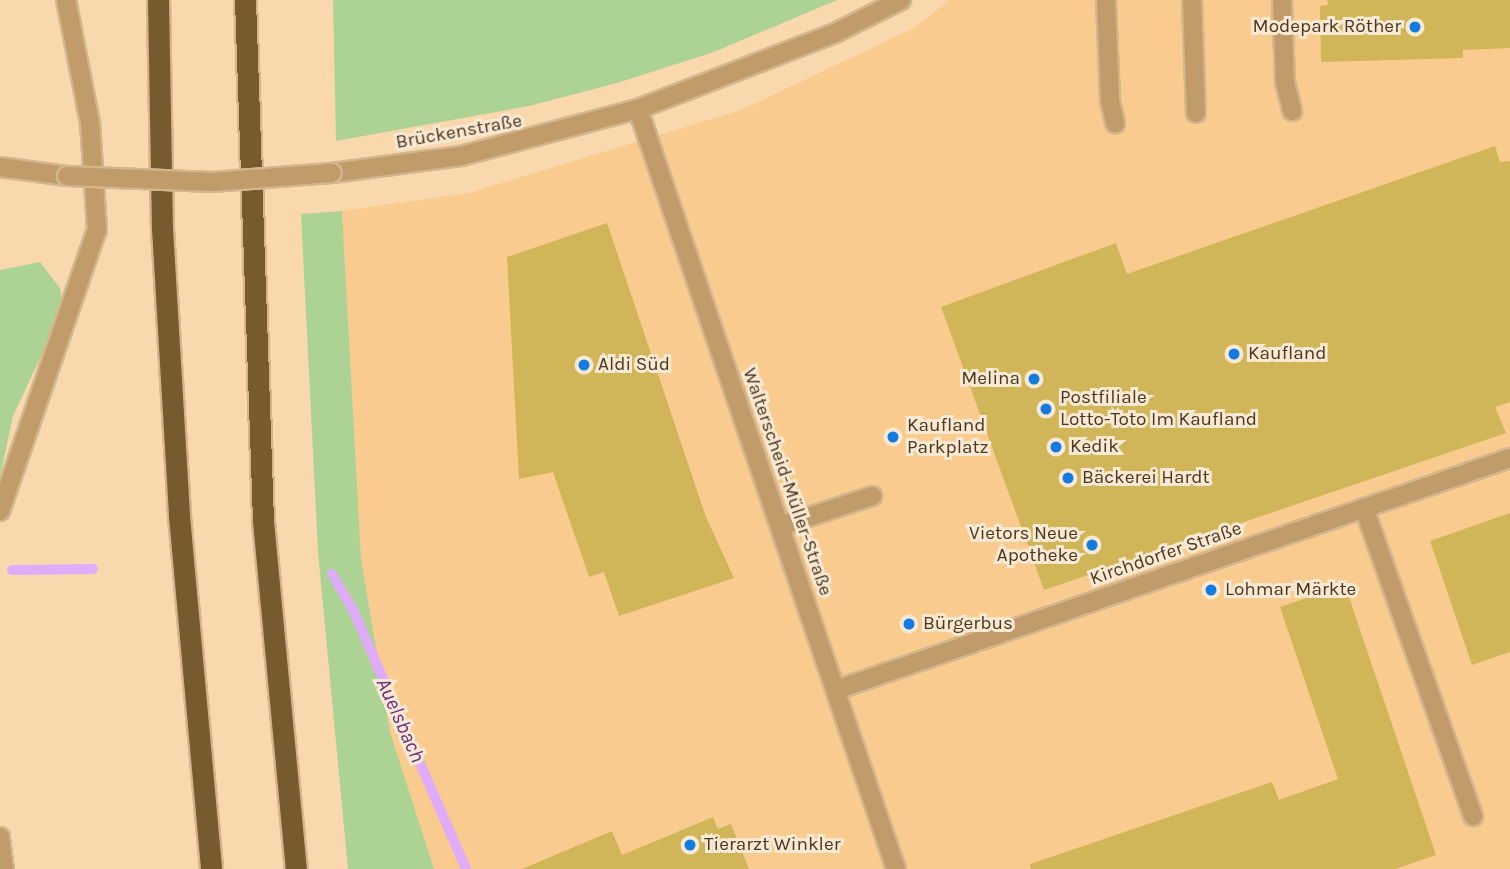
<!DOCTYPE html>
<html>
<head>
<meta charset="utf-8">
<style>
	body { margin:0 }
	#map { position:relative; width:1510px; height:869px; overflow:hidden; background:#fad8ad; font-family:Karla,sans-serif }
	div>[style] { position:absolute }
	.built>* { inset:0; background:#facb8e }
	.green>* { inset:0; background:#acd294 }
	.stream>* { height:10px; margin:-5px; padding:0 5px; transform-origin:5px; border-radius:5px; background:#dfacf9 }
	.building>* { inset:0; background:#d0b658 }
	.roads { filter:drop-shadow(2px 0 #d3b58e) drop-shadow(-2px 0 #d3b58e) drop-shadow(0 2px #d3b58e) drop-shadow(0 -2px #d3b58e) }
	.service>* { height:18px; margin:-9px; padding:0 9px; transform-origin:9px; border-radius:9px; background:#c19c6a }
	.minor>* { height:18px; margin:-9px; padding:0 9px; transform-origin:9px; border-radius:9px; background:#c19c6a }
	.tertiary>* { height:18px; margin:-9px; padding:0 9px; transform-origin:9px; border-radius:9px; background:#c19c6a }
	.motorway>* { height:21px; margin:-10.5px; padding:0 10.5px; transform-origin:10.5px; border-radius:10.5px; background:#785a2f }
	.bridges { filter:drop-shadow(2px 0 #d3b58e) drop-shadow(-2px 0 #d3b58e) drop-shadow(0 2px #d3b58e) drop-shadow(0 -2px #d3b58e) }
	.tertiary-bridge>* { height:18px; margin:-9px; padding:0 9px; transform-origin:9px; border-radius:9px; background:#c19c6a }
	.dots>* { width:19px; height:19px; translate:-50% -50%; box-sizing:border-box; border:4px solid #f9e9d3; border-radius:50% }
	span { translate:-50% -50%; white-space:nowrap; text-align:center; line-height:1.15; -webkit-text-stroke:6px #f9e9d3; paint-order:stroke }
	.poi-label { font-size:19px; color:#483821 }
	.right { translate:-100% -50%; text-align:right }
	.left { translate:0 -50%; text-align:left }
	.street-label { font-size:19px; color:#483821 }
	.water-label { font-size:21px; color:#6b2e86; font-style:italic }
</style>
</head>
<body>
<div id="map">
	<div class="built">
		<div style="clip-path:polygon(949px 0,1510px 0,1510px 869px,434px 869px,390px 733px,361px 558px,342px 211px,469px 193px,741px 110px,914px 28px)"></div>
	</div>
	<div class="green">
		<div style="clip-path:polygon(333px 0,837px 0,714px 52px,617px 83px,529px 106px,336px 141px)"></div>
		<div style="clip-path:polygon(342px 211px,361px 558px,390px 732px,434px 869px,348px 869px,318px 552px,301px 214px)"></div>
		<div style="clip-path:polygon(40px 262px,60px 288px,63px 309px,13px 416px,0 477px,0 270px)"></div>
	</div>
	<div class="stream">
		<div style="left:12px;top:570px;width:81px;rotate:-0.7deg"></div>
		<div style="left:332px;top:574px;width:42px;rotate:59.7deg"></div>
		<div style="left:353px;top:610px;width:283px;rotate:66.4deg"></div>
	</div>
	<div class="building">
		<div style="clip-path:polygon(1327px 0,1510px 0,1510px 48px,1463px 50px,1463px 58px,1321px 62px,1320px 6px,1328px 5px)"></div>
		<div style="clip-path:polygon(1495px 146px,1500px 162px,1510px 161px,1510px 402px,1495px 407px,1506px 433px,1044px 590px,941px 307px,1116px 243px,1127px 274px)"></div>
		<div style="clip-path:polygon(607px 223px,706px 517px,734px 578px,619px 616px,604px 572px,589px 577px,553px 472px,519px 479px,507px 257px)"></div>
		<div style="clip-path:polygon(1510px 513px,1510px 652px,1472px 665px,1430px 541px)"></div>
		<div style="clip-path:polygon(1345px 585px,1436px 855px,1395px 869px,1031px 869px,1030px 864px,1272px 782px,1279px 800px,1338px 779px,1280px 607px)"></div>
		<div style="clip-path:polygon(713px 817px,718px 829px,731px 824px,749px 869px,522px 869px,612px 831px,622px 855px)"></div>
	</div>
	<div class="roads">
		<div class="service">
			<div style="left:1106px;top:0;width:101px;rotate:87.7deg"></div>
			<div style="left:1110px;top:101px;width:23px;rotate:77deg"></div>
			<div style="left:1192px;top:0;width:113px;rotate:88deg"></div>
			<div style="left:1282px;top:0;width:82px;rotate:87.9deg"></div>
			<div style="left:1285px;top:82px;width:30px;rotate:76deg"></div>
			<div style="left:1364px;top:508px;width:327px;rotate:70.5deg"></div>
			<div style="left:0;top:511px;width:297px;rotate:-71deg"></div>
			<div style="left:97px;top:230px;width:107px;rotate:-93.7deg"></div>
			<div style="left:90px;top:123px;width:125px;rotate:-101deg"></div>
			<div style="left:781px;top:526px;width:96px;rotate:-18.2deg"></div>
			<div style="left:0;top:837px;width:32px;rotate:83deg"></div>
		</div>
		<div class="minor">
			<div style="left:638px;top:109px;width:803px;rotate:71.25deg"></div>
			<div style="left:836px;top:690px;width:713px;rotate:-18.99deg"></div>
		</div>
		<div class="tertiary">
			<div style="left:0;top:167px;width:68px;rotate:7.7deg"></div>
			<div style="left:332px;top:173px;width:130px;rotate:-7.5deg"></div>
			<div style="left:461px;top:156px;width:183px;rotate:-14.9deg"></div>
			<div style="left:638px;top:109px;width:211px;rotate:-21.1deg"></div>
			<div style="left:835px;top:33px;width:74px;rotate:-26.6deg"></div>
		</div>
		<div class="motorway">
			<div style="left:158px;top:0;width:228px;rotate:89deg"></div>
			<div style="left:162px;top:228px;width:289px;rotate:86.6deg"></div>
			<div style="left:179px;top:516px;width:354px;rotate:84.8deg"></div>
			<div style="left:245px;top:0;width:521px;rotate:88.02deg"></div>
			<div style="left:263px;top:521px;width:350px;rotate:84.6deg"></div>
		</div>
	</div>
	<div class="bridges">
		<div class="tertiary-bridge">
			<div style="left:67px;top:176px;width:145px;rotate:2.4deg"></div>
			<div style="left:212px;top:182px;width:120px;rotate:-4.3deg"></div>
		</div>
	</div>
	<div class="dots">
		<div style="left:1415px;top:27px;background:#127ce3"></div>
		<div style="left:1234px;top:354px;background:#127ce3"></div>
		<div style="left:584px;top:365px;background:#127ce3"></div>
		<div style="left:1034px;top:379px;background:#127ce3"></div>
		<div style="left:1046px;top:409px;background:#127ce3"></div>
		<div style="left:893px;top:437px;background:#127ce3"></div>
		<div style="left:1056px;top:447px;background:#127ce3"></div>
		<div style="left:1068px;top:478px;background:#127ce3"></div>
		<div style="left:1092px;top:545px;background:#127ce3"></div>
		<div style="left:1211px;top:590px;background:#127ce3"></div>
		<div style="left:909px;top:624px;background:#127ce3"></div>
		<div style="left:690px;top:845px;background:#127ce3"></div>
	</div>
	<div class="poi-label">
		<span class="right" style="left:1401px;top:27px">Modepark Röther</span>
		<span class="left" style="left:1248px;top:354px">Kaufland</span>
		<span class="left" style="left:598px;top:365px">Aldi Süd</span>
		<span class="right" style="left:1020px;top:379px">Melina</span>
		<span class="left" style="left:1060px;top:409px">Postfiliale<br>Lotto-Toto Im Kaufland</span>
		<span class="left" style="left:907px;top:437px">Kaufland<br>Parkplatz</span>
		<span class="left" style="left:1070px;top:447px">Kedik</span>
		<span class="left" style="left:1082px;top:478px">Bäckerei Hardt</span>
		<span class="right" style="left:1078px;top:545px">Vietors Neue<br>Apotheke</span>
		<span class="left" style="left:1225px;top:590px">Lohmar Märkte</span>
		<span class="left" style="left:923px;top:624px">Bürgerbus</span>
		<span class="left" style="left:704px;top:845px">Tierarzt Winkler</span>
	</div>
	<div class="street-label">
		<span style="left:459px;top:132px;rotate:-10deg">Brückenstraße</span>
		<span style="left:787px;top:482px;rotate:71deg">Walterscheid-Müller-Straße</span>
		<span style="left:1166px;top:554px;rotate:-19deg">Kirchdorfer Straße</span>
	</div>
	<div class="water-label">
		<span style="left:401px;top:720px;rotate:66deg">Auelsbach</span>
	</div>
</div>
</body>
</html>
